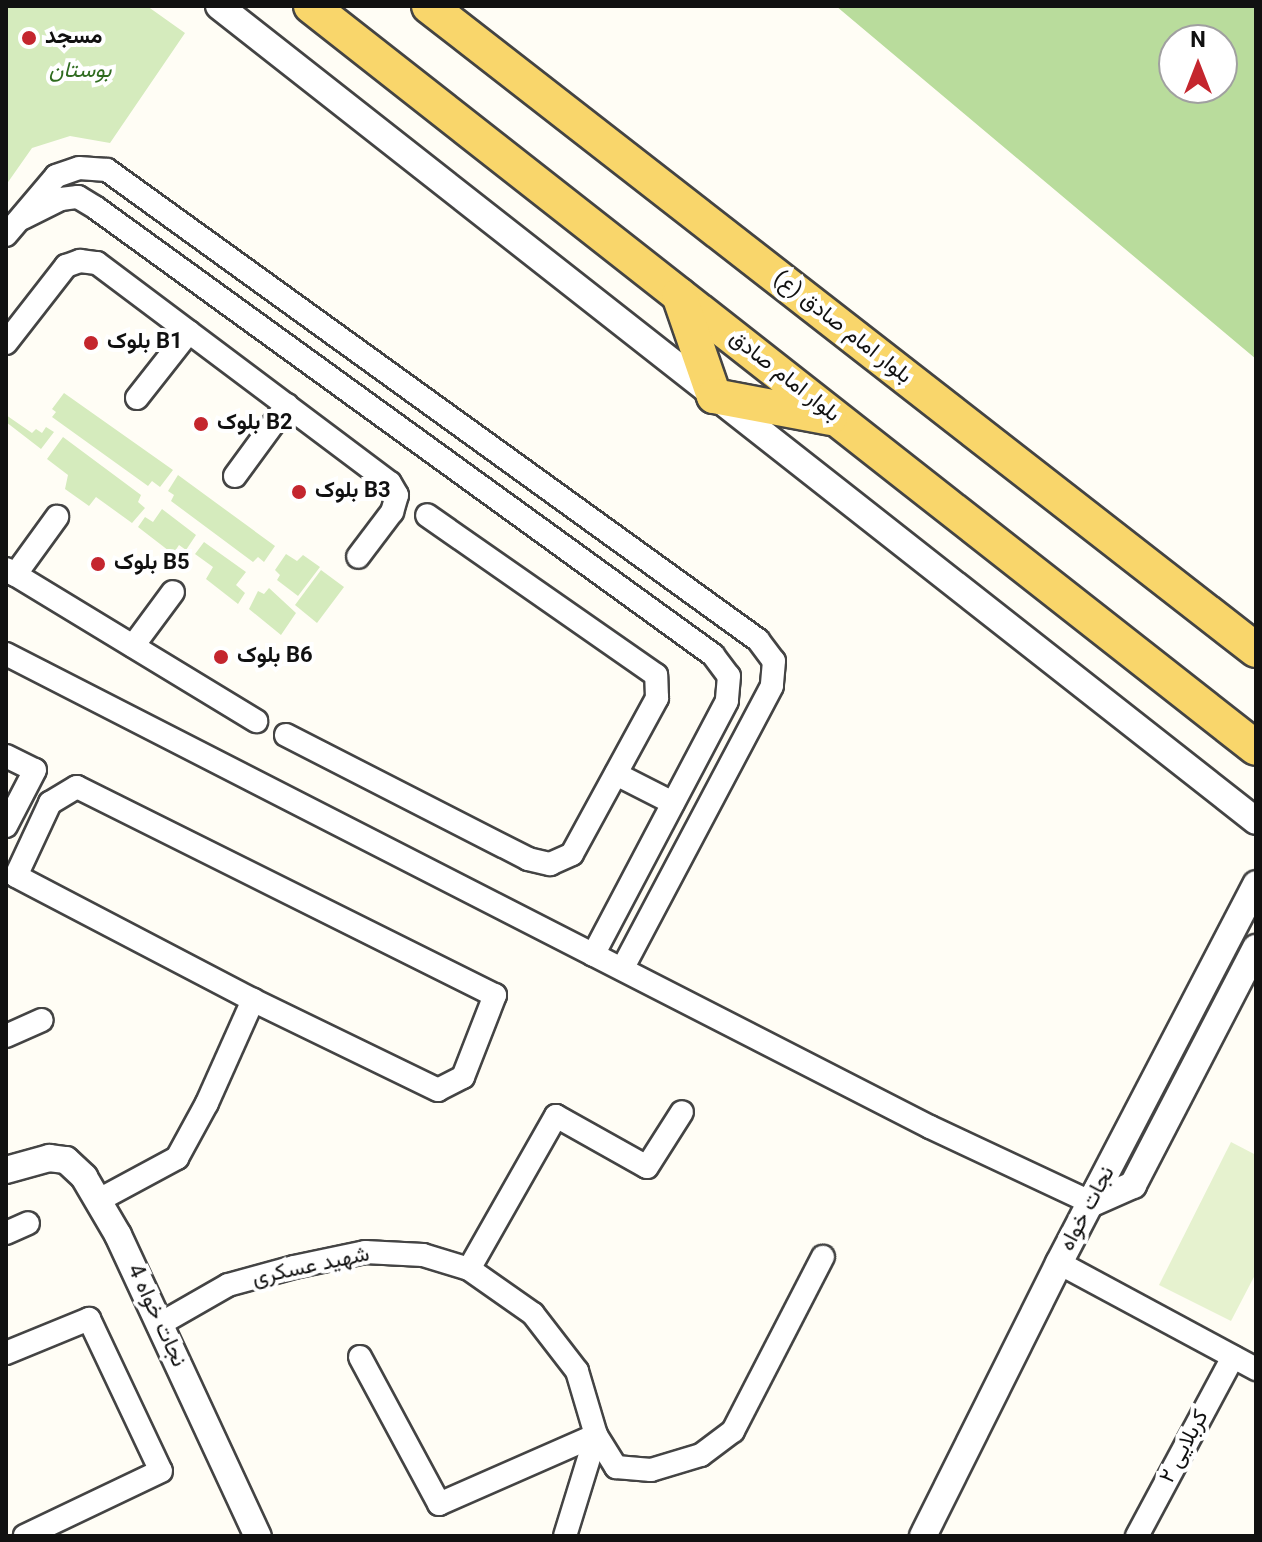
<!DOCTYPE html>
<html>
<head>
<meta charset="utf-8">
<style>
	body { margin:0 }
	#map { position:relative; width:1262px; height:1542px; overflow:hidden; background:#fffdf5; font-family:Georgia,Vazirmatn,serif }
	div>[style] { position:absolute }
	.green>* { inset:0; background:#d5ebbd }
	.forest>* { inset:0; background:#b9dc9c }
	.pitch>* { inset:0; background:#e6f2cf }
	.roads { filter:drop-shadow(2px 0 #444) drop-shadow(-2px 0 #444) drop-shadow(0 2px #444) drop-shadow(0 -2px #444) }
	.minor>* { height:22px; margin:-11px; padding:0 11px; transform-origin:11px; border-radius:11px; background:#fff }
	.tertiary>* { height:26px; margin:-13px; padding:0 13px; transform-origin:13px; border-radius:13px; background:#fff }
	.primary>* { height:34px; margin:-17px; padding:0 17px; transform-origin:17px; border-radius:17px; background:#f9d66b }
	.dots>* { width:22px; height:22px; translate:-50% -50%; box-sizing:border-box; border:4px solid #fff; border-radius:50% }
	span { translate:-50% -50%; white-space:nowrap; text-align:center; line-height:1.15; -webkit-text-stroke:8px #fff; paint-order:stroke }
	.poi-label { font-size:22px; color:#111; font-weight:700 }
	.left { translate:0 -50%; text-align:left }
	.park-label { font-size:22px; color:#2f6b1f; font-style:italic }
	.street-label { font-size:22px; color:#111 }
	.frame { position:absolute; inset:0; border:8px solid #111; pointer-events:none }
	.north { position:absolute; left:1158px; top:24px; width:80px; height:80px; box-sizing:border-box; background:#fff; border:2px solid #a0a0a0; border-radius:50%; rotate:0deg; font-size:22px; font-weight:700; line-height:32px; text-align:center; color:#111 }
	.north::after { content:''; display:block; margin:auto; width:28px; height:36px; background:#c4262e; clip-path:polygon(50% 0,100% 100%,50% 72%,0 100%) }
</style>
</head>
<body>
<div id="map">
	<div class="green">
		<div style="clip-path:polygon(6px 6px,147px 6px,185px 33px,110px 143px,70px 136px,32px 148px,6px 185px)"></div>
		<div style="clip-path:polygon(64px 393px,173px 470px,160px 487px,152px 481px,148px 486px,52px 417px,56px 412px,52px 409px)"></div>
		<div style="clip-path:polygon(6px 415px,32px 433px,36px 429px,42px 433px,46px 427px,54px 432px,41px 449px,6px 422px)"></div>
		<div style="clip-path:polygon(63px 437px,141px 495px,138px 502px,145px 508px,132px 523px,96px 497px,89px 506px,65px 489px,68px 475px,47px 459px)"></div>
		<div style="clip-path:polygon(178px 475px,275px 546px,264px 562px,258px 557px,253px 562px,171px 501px,174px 495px,168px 491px)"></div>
		<div style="clip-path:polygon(162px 509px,196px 535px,186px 550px,179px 545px,173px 554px,138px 527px,145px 517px,153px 522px)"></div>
		<div style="clip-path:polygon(204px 542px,246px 572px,236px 585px,245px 593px,238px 604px,206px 579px,213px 567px,195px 554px)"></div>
		<div style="clip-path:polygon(286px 554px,297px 561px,303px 555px,320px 567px,298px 596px,277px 580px,280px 575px,275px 570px)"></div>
		<div style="clip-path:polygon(321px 570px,344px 587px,317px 623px,295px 605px)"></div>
		<div style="clip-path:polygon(269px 588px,296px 613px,281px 635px,249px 609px,258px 591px,264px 594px)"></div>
	</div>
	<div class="forest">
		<div style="clip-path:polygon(evenodd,836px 6px,1256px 6px,1256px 359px,836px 6px,1174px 40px,1222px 40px,1222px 88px,1174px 88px,1174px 40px)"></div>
	</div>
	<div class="pitch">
		<div style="clip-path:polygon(1231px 1142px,1256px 1155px,1256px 1273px,1231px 1321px,1159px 1285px)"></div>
	</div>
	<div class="roads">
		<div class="minor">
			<div style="left:23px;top:218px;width:42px;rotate:-26.6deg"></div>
			<div style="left:61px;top:199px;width:17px;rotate:-7deg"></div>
			<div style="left:78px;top:197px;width:21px;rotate:31deg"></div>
			<div style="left:96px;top:208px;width:762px;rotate:35.92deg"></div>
			<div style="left:713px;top:655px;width:26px;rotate:53deg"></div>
			<div style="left:729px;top:676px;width:25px;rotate:95deg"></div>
			<div style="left:727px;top:701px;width:287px;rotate:117.8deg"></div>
			<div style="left:6px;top:235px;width:77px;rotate:-49.7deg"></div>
			<div style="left:56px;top:176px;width:24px;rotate:-19deg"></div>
			<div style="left:79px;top:168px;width:28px;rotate:4deg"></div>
			<div style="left:107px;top:170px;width:803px;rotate:35.83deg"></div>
			<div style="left:758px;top:640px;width:26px;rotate:53deg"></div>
			<div style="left:774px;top:661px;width:25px;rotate:95deg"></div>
			<div style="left:772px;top:686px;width:320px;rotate:117.9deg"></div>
			<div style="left:6px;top:343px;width:98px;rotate:-52.1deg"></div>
			<div style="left:66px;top:266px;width:15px;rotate:-20deg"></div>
			<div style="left:80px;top:261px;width:17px;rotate:7deg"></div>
			<div style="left:97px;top:263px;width:366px;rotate:36.9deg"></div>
			<div style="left:390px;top:483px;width:14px;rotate:60deg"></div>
			<div style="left:397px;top:495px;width:18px;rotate:106deg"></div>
			<div style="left:392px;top:512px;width:56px;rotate:127.1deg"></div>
			<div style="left:137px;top:398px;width:84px;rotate:-51.8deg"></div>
			<div style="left:235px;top:476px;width:88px;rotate:-53.8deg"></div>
			<div style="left:6px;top:569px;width:293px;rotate:31.3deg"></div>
			<div style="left:15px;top:575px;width:72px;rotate:-54.1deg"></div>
			<div style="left:133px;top:646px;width:67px;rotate:-53.5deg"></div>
			<div style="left:6px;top:654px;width:1038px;rotate:27.11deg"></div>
			<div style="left:930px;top:1127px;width:179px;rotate:25.1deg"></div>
			<div style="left:286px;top:735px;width:272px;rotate:27.1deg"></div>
			<div style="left:528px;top:859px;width:23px;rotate:13deg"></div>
			<div style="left:550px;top:864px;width:24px;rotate:-24deg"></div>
			<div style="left:572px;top:854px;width:178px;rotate:-61.4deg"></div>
			<div style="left:657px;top:698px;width:23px;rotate:-92deg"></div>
			<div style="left:656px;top:675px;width:279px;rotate:-145.1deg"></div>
			<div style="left:6px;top:756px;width:32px;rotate:26deg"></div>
			<div style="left:35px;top:770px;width:63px;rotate:117.4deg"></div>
			<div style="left:616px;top:774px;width:64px;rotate:27deg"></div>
			<div style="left:77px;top:787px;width:467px;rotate:26.5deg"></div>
			<div style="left:495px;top:995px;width:88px;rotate:111.3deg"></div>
			<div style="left:463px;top:1077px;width:28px;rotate:153deg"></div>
			<div style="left:438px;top:1090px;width:206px;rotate:-154.1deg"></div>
			<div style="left:253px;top:1000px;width:267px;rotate:-152.4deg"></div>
			<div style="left:16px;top:876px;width:81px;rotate:-65deg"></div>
			<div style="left:50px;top:803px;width:31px;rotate:-31deg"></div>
			<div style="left:6px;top:1036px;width:39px;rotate:-24deg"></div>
			<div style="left:99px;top:1200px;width:89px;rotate:-28.3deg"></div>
			<div style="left:177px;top:1158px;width:63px;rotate:-61.4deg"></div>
			<div style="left:207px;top:1103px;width:113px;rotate:-65.9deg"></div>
			<div style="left:6px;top:1233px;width:24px;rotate:-24deg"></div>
			<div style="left:1059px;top:1263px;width:224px;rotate:28.3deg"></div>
			<div style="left:469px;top:1269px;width:176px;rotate:-60.4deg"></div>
			<div style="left:556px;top:1116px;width:104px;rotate:29.3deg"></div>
			<div style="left:647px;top:1167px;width:65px;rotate:-57.5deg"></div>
			<div style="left:160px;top:1324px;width:78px;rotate:-29.8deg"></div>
			<div style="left:228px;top:1285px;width:68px;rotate:-15.3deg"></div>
			<div style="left:294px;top:1267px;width:73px;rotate:-11.9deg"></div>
			<div style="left:365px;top:1252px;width:58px;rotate:3deg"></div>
			<div style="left:423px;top:1255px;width:48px;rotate:16.9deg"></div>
			<div style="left:469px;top:1269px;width:78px;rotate:35.1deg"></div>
			<div style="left:533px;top:1314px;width:72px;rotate:52.3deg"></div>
			<div style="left:577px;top:1371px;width:67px;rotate:73.5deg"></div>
			<div style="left:596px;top:1435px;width:38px;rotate:58deg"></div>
			<div style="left:616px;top:1467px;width:35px;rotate:5deg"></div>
			<div style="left:651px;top:1470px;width:52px;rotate:-16.7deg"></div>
			<div style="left:701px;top:1455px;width:40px;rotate:-37deg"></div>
			<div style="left:733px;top:1431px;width:196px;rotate:-62.7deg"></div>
			<div style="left:6px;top:1353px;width:90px;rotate:-22.3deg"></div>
			<div style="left:89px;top:1319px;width:168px;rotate:64.7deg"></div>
			<div style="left:161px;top:1471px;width:151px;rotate:154.5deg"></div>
			<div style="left:360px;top:1357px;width:167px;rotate:61.7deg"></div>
			<div style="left:439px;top:1504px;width:171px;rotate:-23.7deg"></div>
			<div style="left:565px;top:1536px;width:106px;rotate:-72.9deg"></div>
			<div style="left:1137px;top:1536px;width:203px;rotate:-61.8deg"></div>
		</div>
		<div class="tertiary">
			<div style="left:219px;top:6px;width:1319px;rotate:38.16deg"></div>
			<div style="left:6px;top:1170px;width:45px;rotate:-15.6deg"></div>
			<div style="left:49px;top:1158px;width:17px;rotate:7deg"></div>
			<div style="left:66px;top:1160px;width:25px;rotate:43deg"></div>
			<div style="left:84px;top:1177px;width:67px;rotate:59.6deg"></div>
			<div style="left:118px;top:1235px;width:332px;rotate:65.1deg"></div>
			<div style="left:1092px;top:1203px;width:45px;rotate:-23.7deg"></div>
			<div style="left:1133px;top:1185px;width:267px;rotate:-62.6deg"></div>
			<div style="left:923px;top:1536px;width:305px;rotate:-63.5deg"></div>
			<div style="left:1059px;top:1263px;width:427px;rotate:-62.5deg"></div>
		</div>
		<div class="primary">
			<div style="left:311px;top:6px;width:1201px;rotate:38.14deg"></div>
			<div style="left:429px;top:6px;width:1048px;rotate:37.91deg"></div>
			<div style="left:679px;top:295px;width:107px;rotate:70.9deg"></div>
			<div style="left:714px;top:396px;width:118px;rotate:10.7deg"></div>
		</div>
	</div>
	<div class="dots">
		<div style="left:29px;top:38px;background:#c4262e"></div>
		<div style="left:91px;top:343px;background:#c4262e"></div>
		<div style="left:201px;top:424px;background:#c4262e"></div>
		<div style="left:299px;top:492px;background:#c4262e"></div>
		<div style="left:98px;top:564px;background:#c4262e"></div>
		<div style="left:221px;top:657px;background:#c4262e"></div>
	</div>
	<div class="poi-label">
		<span class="left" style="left:45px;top:38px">مسجد</span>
		<span class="left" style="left:107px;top:343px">بلوک B1</span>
		<span class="left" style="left:217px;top:424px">بلوک B2</span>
		<span class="left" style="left:315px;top:492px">بلوک B3</span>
		<span class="left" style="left:114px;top:564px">بلوک B5</span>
		<span class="left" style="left:237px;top:657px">بلوک B6</span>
	</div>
	<div class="park-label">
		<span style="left:80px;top:72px">بوستان</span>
	</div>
	<div class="street-label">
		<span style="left:842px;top:328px;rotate:38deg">بلوار امام صادق (ع)</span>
		<span style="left:784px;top:377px;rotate:38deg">بلوار امام صادق</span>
		<span style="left:1088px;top:1209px;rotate:-62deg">نجات خواه</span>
		<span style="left:311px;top:1267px;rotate:-12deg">شهید عسکری</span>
		<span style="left:156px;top:1316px;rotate:65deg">نجات خواه 4</span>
		<span style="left:1185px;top:1447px;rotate:-62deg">کربلایی ۲</span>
	</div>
	<div class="frame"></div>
	<div class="north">N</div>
</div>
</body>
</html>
